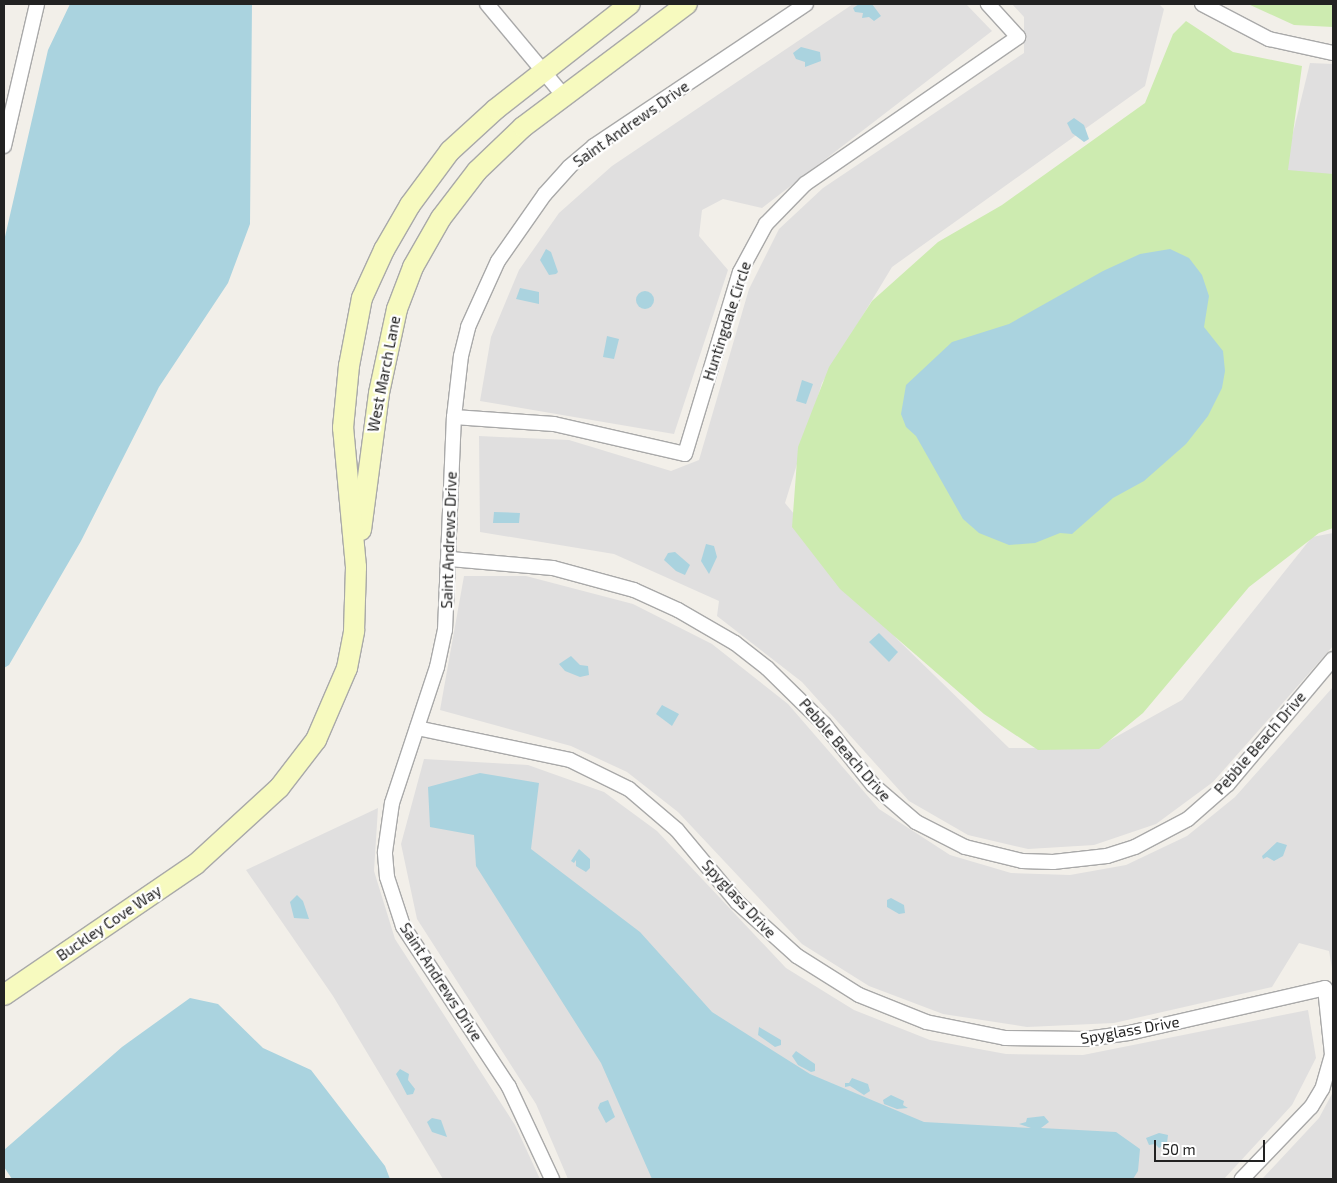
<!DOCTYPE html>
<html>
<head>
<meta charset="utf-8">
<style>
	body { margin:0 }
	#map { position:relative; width:1337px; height:1183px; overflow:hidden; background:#f2efe9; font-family:"Exo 2",sans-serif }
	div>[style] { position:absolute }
	.residential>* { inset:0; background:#e0dfdf }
	.grass>* { inset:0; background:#cdebb0 }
	.water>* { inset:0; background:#aad3df }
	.round { border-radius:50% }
	.roads { filter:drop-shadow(1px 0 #a9a9a9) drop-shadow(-1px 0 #a9a9a9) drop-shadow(0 1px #a9a9a9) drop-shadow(0 -1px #a9a9a9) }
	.street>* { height:14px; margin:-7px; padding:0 7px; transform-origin:7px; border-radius:7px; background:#fff }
	.secondary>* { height:20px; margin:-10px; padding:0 10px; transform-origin:10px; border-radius:10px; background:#f7fabf }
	span { translate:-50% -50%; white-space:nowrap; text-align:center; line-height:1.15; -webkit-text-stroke:4.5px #fff; paint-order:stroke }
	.street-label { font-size:15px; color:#222 }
	.frame { position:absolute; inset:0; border:5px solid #222; pointer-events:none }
	.scale { position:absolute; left:1154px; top:1140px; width:111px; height:22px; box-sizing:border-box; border:2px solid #222; border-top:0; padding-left:6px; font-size:15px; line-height:18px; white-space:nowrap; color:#222; -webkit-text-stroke:4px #fff; paint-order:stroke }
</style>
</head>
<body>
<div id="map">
	<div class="residential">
		<div style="clip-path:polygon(853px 4px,966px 4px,992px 31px,762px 208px,723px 199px,702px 210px,699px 236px,728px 270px,674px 434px,480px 401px,491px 337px,519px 270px,559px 213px,612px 166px)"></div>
		<div style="clip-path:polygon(1012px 4px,1159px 4px,1164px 9px,1145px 86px,892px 267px,822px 383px,785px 503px,897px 639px,1009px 748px,1096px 748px,1182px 700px,1312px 537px,1333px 533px,1333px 646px,1213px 782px,1156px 824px,1094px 845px,1028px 849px,968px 835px,909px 801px,802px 682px,717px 616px,719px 601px,614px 554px,480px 532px,479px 436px,569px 440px,671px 471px,699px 460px,749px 289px,779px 229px,823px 188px,1024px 53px,1024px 17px)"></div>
		<div style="clip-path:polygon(1310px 63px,1333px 64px,1333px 179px,1283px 174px)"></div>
		<div style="clip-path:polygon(464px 576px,526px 576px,633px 604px,712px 644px,788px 704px,879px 809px,950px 855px,1011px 873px,1070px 875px,1126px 865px,1187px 836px,1235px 797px,1333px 687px,1333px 974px,1329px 951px,1299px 943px,1272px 987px,1114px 1023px,1027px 1027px,943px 1014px,869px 986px,802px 944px,678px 812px,627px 772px,571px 746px,440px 710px)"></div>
		<div style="clip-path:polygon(424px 759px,528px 765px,604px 792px,657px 831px,786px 968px,854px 1010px,930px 1040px,1006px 1054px,1083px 1055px,1308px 1010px,1316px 1058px,1292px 1105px,1224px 1179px,568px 1179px,536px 1104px,417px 919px,401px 844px)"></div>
		<div style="clip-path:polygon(378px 808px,374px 871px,395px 939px,515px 1125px,540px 1179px,443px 1179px,333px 996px,246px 870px)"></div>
		<div style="clip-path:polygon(1333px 1092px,1333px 1179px,1262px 1179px,1319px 1118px)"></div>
	</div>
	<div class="grass">
		<div style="clip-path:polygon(1248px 4px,1333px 4px,1333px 27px,1294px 25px)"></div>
		<div style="clip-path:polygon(1186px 21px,1233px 52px,1302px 66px,1288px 170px,1333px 174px,1333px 528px,1319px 533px,1249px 587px,1143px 713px,1099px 749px,1038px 750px,984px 714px,840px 589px,792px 527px,798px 447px,829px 367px,872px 301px,938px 242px,1002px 205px,1145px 103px,1173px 34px)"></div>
	</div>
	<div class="water">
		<div style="clip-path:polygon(70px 4px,252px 4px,250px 224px,228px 283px,159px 387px,81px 541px,9px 665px,4px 668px,4px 241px,48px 50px)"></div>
		<div style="clip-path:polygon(859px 4px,872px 4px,881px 16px,874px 21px,869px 17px,862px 18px,863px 13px,855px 12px,853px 8px)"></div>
		<div style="clip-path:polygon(801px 47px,820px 52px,821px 61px,805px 67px,805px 62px,796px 59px,793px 53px)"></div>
		<div style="clip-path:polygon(1074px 118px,1084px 125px,1089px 139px,1084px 142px,1072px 133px,1067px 123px)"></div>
		<div style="clip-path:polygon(546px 249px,551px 252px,558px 272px,556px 274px,549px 275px,540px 260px)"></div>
		<div style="clip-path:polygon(1170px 249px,1189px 258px,1202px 275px,1209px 296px,1204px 327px,1223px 351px,1225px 371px,1222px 388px,1208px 416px,1186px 444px,1144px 481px,1113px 498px,1072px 534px,1060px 533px,1035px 543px,1009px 545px,979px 533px,963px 519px,916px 436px,906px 427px,901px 414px,906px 385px,952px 342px,1009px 324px,1103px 271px,1140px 254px)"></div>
		<div style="clip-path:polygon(520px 288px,539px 292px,539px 304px,516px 299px)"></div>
		<div class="round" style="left:636px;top:291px;width:18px;height:18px"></div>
		<div style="clip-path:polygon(607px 336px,619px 339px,614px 359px,603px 357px)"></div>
		<div style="clip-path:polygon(802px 380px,813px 384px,806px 404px,796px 401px)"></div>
		<div style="clip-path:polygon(494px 512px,520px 513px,519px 523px,493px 523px)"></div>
		<div style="clip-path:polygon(706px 544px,714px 546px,717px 557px,709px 574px,701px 561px)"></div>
		<div style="clip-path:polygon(675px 552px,690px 565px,685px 575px,676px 571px,664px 560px,668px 553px)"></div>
		<div style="clip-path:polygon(879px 633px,898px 652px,889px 662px,869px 642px)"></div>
		<div style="clip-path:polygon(571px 656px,580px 665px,588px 666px,589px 675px,580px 677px,565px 671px,559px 664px)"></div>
		<div style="clip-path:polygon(662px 705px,679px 714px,672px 726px,656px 714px)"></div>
		<div style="clip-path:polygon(480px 773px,539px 783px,531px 849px,640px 932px,712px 1012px,810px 1074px,924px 1122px,1031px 1128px,1019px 1124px,1026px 1122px,1027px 1118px,1044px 1116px,1049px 1122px,1041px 1128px,1116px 1132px,1140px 1149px,1138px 1171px,1133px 1179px,652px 1179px,601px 1063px,476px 866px,474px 835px,430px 827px,428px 787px)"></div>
		<div style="clip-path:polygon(1277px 842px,1287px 845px,1283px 856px,1274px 861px,1267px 857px,1263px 859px,1262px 856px)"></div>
		<div style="clip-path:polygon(579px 849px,590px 859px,590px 868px,586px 872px,576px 866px,576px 860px,574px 863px,571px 861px)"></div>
		<div style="clip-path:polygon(297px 895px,303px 901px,309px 919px,294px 918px,290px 902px)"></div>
		<div style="clip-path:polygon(891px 898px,904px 905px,905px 913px,899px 914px,887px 907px,887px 900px)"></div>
		<div style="clip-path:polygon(190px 998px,218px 1004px,263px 1048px,311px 1070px,385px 1166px,390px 1179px,12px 1179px,4px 1167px,4px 1150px,122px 1047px)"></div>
		<div style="clip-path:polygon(759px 1027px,781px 1040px,781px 1045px,775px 1047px,758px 1035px)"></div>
		<div style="clip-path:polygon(796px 1051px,815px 1064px,815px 1071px,811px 1072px,798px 1065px,792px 1056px)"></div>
		<div style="clip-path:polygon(400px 1069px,409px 1074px,408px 1080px,415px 1089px,413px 1094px,407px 1095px,396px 1074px)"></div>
		<div style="clip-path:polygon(852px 1078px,868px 1084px,870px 1091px,864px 1095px,850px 1086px,845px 1087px,845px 1083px,849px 1083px)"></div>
		<div style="clip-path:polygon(891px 1095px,904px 1101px,903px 1105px,908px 1108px,897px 1109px,884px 1104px,883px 1100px)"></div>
		<div style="clip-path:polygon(608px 1100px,615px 1117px,606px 1123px,598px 1108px,600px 1103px)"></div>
		<div style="clip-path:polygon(432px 1118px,441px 1120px,447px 1137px,432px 1132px,427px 1122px)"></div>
		<div style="clip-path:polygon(1159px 1133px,1168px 1135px,1167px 1143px,1159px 1148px,1155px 1144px,1149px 1145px,1146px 1138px)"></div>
	</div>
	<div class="roads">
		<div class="street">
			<div style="left:487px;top:4px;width:120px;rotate:50.1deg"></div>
			<div style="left:1202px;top:4px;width:76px;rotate:27.6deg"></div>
			<div style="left:1269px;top:39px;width:66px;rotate:12.3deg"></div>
			<div style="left:4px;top:146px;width:146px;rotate:-76.9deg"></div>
			<div style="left:454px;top:417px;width:100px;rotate:4deg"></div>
			<div style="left:554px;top:424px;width:134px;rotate:12.9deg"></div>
			<div style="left:685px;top:454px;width:190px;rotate:-73.2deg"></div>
			<div style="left:740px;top:272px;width:55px;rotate:-61.6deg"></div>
			<div style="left:766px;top:224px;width:56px;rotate:-45.7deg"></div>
			<div style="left:805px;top:184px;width:259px;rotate:-34.6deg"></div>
			<div style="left:1018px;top:37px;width:45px;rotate:-132.3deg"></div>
			<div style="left:450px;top:559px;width:103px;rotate:5deg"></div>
			<div style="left:553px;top:568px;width:84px;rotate:15.2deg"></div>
			<div style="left:634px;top:590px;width:48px;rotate:24.4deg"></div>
			<div style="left:678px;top:610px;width:66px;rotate:30.1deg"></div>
			<div style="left:735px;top:643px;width:41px;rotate:38deg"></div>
			<div style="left:767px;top:668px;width:80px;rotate:44.5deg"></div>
			<div style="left:824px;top:724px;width:78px;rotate:51.2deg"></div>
			<div style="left:873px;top:785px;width:57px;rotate:40.7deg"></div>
			<div style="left:916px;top:822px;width:55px;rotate:27deg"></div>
			<div style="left:965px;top:847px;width:59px;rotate:13.8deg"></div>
			<div style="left:1022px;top:861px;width:31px;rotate:2deg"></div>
			<div style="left:1053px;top:862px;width:54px;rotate:-6.3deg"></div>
			<div style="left:1107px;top:856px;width:29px;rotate:-18deg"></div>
			<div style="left:1135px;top:847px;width:60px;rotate:-27.8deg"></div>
			<div style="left:1188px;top:819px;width:53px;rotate:-41.2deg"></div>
			<div style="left:1228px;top:784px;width:163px;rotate:-50deg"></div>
			<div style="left:417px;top:728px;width:156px;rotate:11.8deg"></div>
			<div style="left:570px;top:760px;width:66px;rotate:26.2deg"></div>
			<div style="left:629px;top:789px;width:63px;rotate:40.5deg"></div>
			<div style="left:677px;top:830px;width:94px;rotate:50.2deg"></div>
			<div style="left:737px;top:902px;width:81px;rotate:42deg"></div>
			<div style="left:797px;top:956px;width:73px;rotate:32.2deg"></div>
			<div style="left:859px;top:995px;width:72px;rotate:21.9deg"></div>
			<div style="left:926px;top:1022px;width:81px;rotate:11.4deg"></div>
			<div style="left:1005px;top:1038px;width:81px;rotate:0.7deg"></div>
			<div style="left:1086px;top:1039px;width:43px;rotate:-7.9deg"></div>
			<div style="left:1129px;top:1033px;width:201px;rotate:-12.9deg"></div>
			<div style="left:1325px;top:988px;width:67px;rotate:84deg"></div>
			<div style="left:1332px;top:1055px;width:35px;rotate:106deg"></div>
			<div style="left:1322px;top:1089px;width:21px;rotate:121deg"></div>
			<div style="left:1311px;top:1107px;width:100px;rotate:133.8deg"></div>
			<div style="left:552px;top:1179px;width:102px;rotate:-115.1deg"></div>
			<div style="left:509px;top:1087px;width:193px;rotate:-123.4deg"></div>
			<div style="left:403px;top:926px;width:52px;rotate:-108.1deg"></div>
			<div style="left:387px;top:877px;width:25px;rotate:-95deg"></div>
			<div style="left:385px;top:852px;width:49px;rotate:-81.9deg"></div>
			<div style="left:392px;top:803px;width:143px;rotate:-71.7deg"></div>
			<div style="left:437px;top:667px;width:38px;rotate:-78deg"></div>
			<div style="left:445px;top:630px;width:213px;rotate:-87.6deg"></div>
			<div style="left:454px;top:417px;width:61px;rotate:-83.5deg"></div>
			<div style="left:461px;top:356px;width:30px;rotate:-76deg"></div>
			<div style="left:468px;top:327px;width:72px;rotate:-65.6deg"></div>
			<div style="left:498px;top:261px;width:82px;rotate:-55deg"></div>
			<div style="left:545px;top:194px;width:36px;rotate:-48deg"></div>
			<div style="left:569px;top:167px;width:33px;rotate:-40deg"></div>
			<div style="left:594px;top:146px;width:255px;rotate:-33.8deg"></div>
		</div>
		<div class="secondary">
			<div style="left:361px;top:530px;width:138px;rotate:-82.5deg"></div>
			<div style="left:379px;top:393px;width:86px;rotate:-77.9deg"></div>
			<div style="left:397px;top:309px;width:45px;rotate:-69.1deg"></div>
			<div style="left:413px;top:267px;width:56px;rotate:-60.3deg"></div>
			<div style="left:441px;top:218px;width:59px;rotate:-52.5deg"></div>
			<div style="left:477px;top:171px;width:64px;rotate:-43.7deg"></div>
			<div style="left:523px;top:127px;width:205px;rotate:-36.9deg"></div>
			<div style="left:4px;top:995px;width:232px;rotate:-34.3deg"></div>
			<div style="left:196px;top:864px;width:113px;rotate:-42.5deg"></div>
			<div style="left:279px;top:788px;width:61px;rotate:-52.4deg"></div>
			<div style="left:316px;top:740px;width:78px;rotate:-66.7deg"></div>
			<div style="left:347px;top:668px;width:38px;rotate:-79deg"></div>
			<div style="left:354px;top:631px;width:64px;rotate:-88.2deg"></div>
			<div style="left:356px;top:567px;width:140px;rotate:-95.3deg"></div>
			<div style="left:343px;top:428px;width:62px;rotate:-84.5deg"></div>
			<div style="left:349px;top:366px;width:69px;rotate:-79.2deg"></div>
			<div style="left:362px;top:298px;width:53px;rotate:-65.4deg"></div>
			<div style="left:384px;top:250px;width:52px;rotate:-60deg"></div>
			<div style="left:410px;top:205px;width:67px;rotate:-53.5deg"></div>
			<div style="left:450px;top:151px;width:62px;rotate:-42.4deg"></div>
			<div style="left:496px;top:109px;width:170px;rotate:-38.1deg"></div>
		</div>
	</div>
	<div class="street-label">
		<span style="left:631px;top:124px;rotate:-35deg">Saint Andrews Drive</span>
		<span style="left:727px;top:321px;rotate:-72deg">Huntingdale Circle</span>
		<span style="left:384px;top:374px;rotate:-79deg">West March Lane</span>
		<span style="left:449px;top:540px;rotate:-88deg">Saint Andrews Drive</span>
		<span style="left:1260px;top:743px;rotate:-49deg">Pebble Beach Drive</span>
		<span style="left:845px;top:750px;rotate:49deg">Pebble Beach Drive</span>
		<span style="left:739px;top:899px;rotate:47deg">Spyglass Drive</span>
		<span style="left:109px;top:923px;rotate:-34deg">Buckley Cove Way</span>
		<span style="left:441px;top:982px;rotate:57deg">Saint Andrews Drive</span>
		<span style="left:1130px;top:1030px;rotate:-10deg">Spyglass Drive</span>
	</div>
	<div class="frame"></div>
	<div class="scale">50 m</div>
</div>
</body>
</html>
